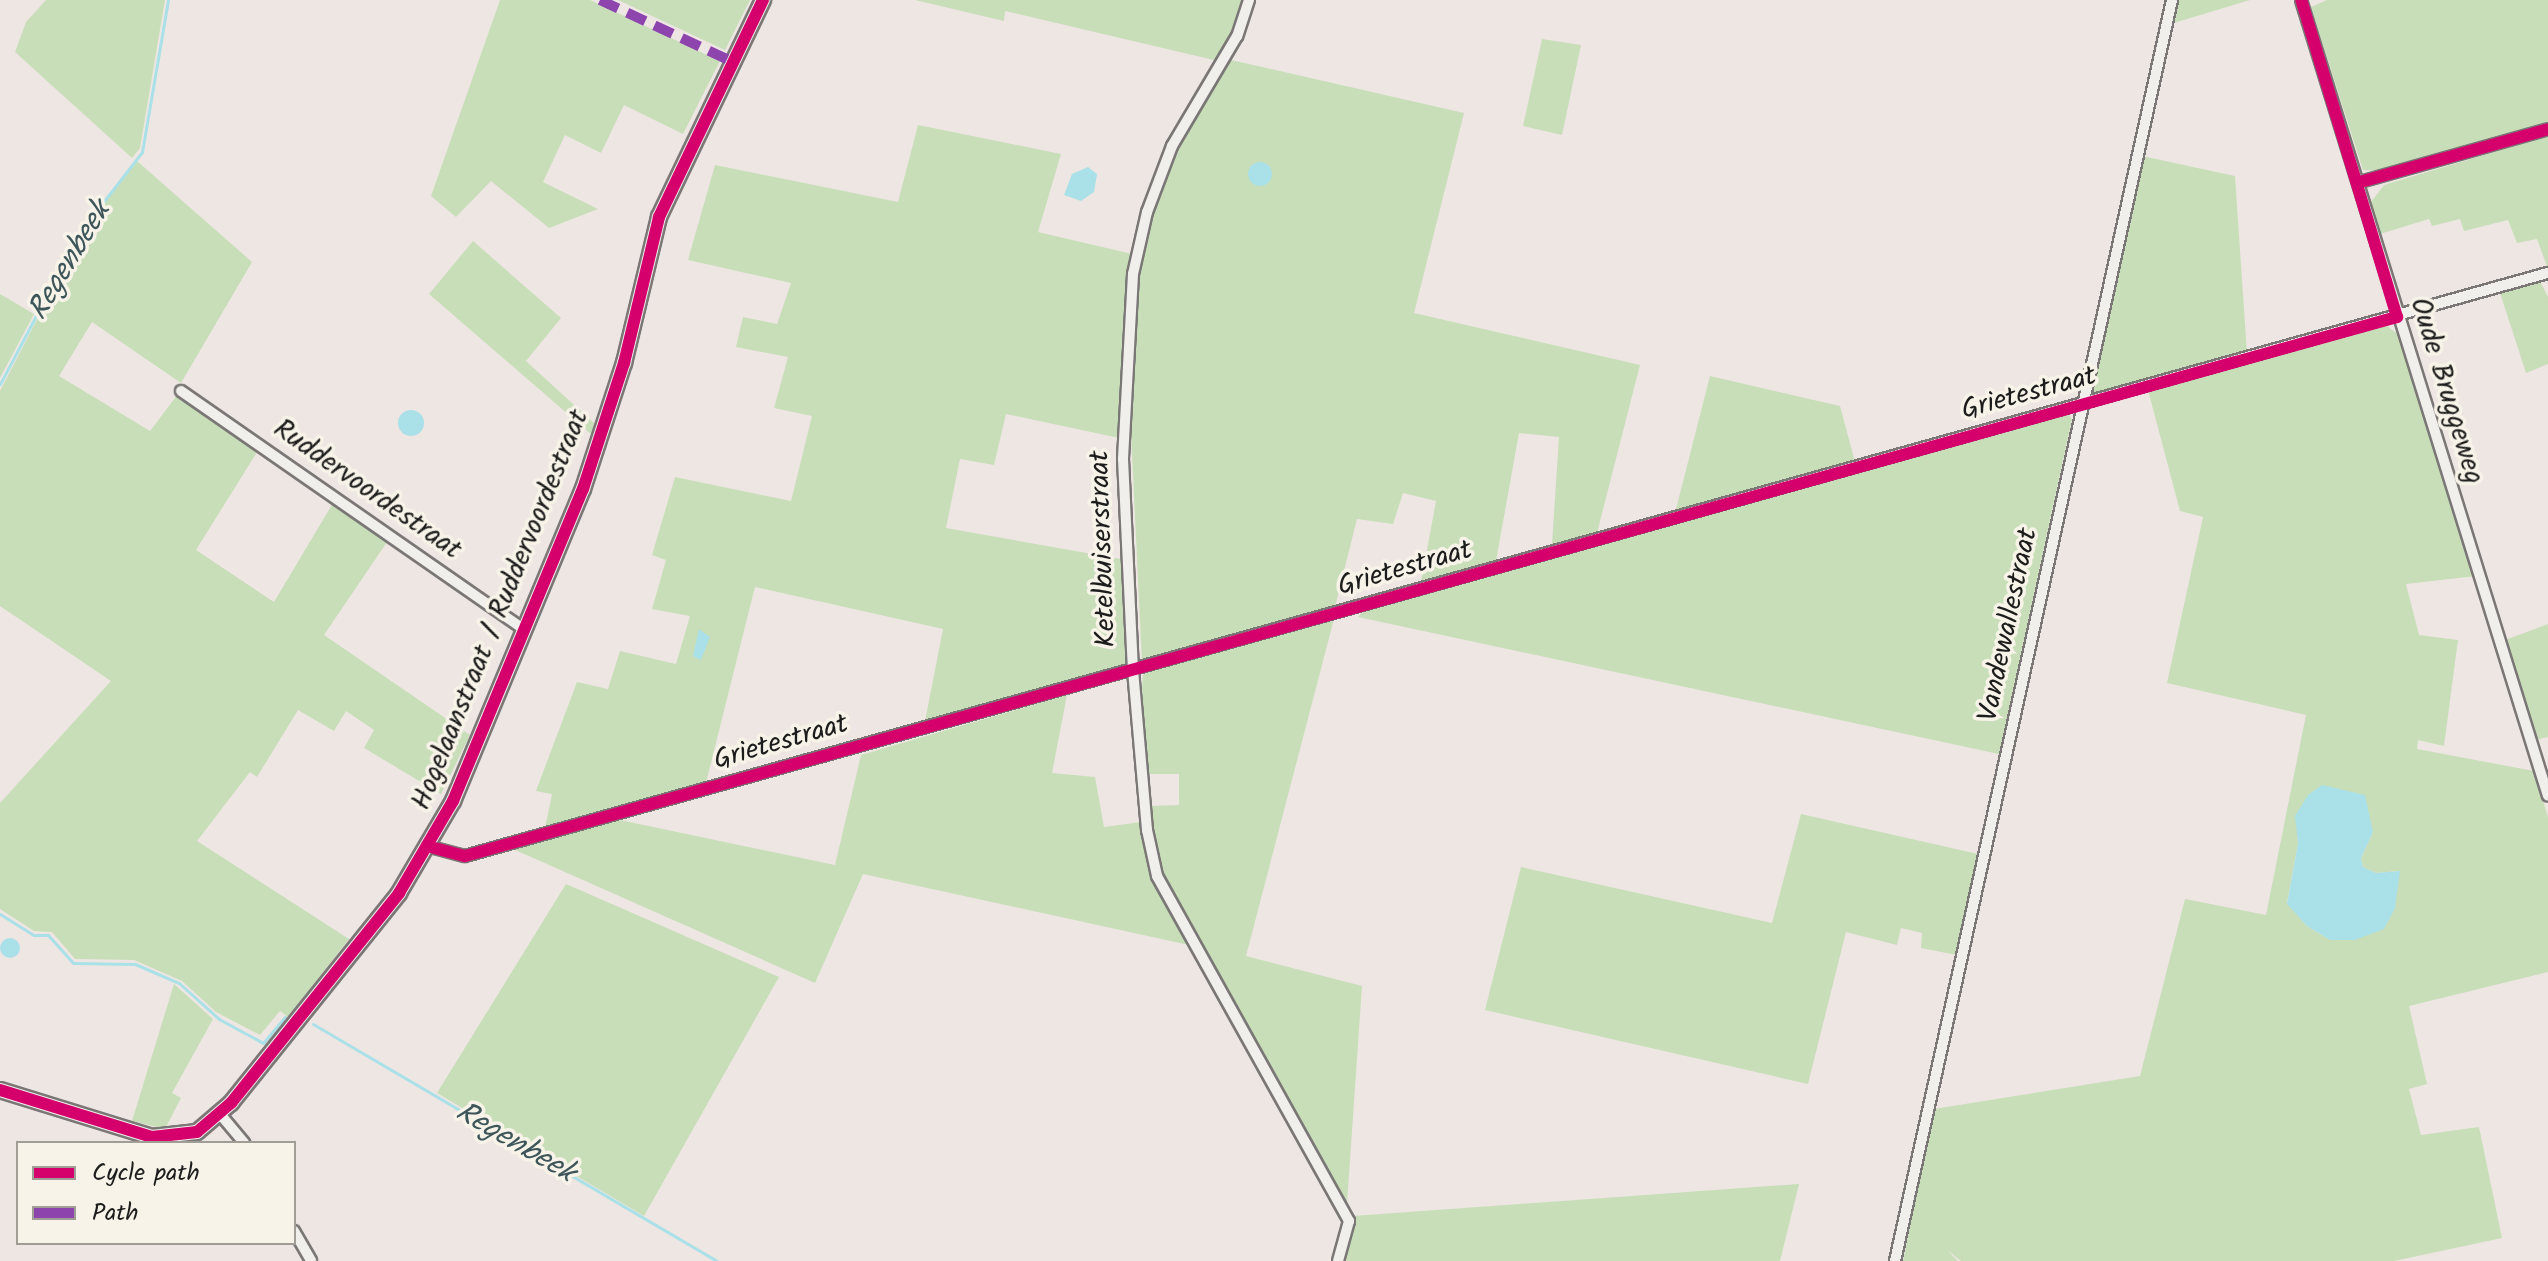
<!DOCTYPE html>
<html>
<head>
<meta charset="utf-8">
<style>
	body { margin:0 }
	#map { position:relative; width:2548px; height:1261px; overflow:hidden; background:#eee6e3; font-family:Kalam,sans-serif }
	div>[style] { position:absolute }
	.green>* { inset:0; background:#c8deb9 }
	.water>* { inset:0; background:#aae0e7 }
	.round { border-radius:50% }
	.stream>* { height:3px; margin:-1.5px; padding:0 1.5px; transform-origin:1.5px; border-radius:1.5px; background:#aae0e7 }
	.roads { filter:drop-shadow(2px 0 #7a7776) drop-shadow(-2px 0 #7a7776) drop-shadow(0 2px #7a7776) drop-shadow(0 -2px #7a7776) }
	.street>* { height:10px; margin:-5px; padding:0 5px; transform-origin:5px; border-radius:5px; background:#f1efec }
	.secondary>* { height:14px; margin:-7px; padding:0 7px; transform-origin:7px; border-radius:7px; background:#f1efec }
	.quiet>* { height:10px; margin-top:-5px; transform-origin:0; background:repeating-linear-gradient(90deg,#8e44ad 0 20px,transparent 0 30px) }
	.cycleway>* { height:12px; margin:-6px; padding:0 6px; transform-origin:6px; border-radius:6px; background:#d6006c }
	span { translate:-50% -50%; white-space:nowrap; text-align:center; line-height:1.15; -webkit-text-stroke:7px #f7f3e8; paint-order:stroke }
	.street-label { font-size:28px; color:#1c1c1c }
	.water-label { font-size:30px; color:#3e565a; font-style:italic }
	.legend { position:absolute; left:16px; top:1141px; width:280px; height:104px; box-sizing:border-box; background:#f7f3e8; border:2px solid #9f9d96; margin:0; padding:10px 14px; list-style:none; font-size:24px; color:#1c1c1c }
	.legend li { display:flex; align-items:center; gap:16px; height:40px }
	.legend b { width:40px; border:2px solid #9f9d96 }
</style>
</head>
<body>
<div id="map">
	<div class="green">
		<div style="clip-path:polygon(46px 0,165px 0,140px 148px,132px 158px,15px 52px,26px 22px)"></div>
		<div style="clip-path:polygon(500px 0,590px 0,720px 61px,683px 134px,624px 105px,601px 153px,565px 135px,543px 182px,598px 209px,549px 228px,491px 181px,456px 217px,431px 196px)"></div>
		<div style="clip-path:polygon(618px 0,750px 0,725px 50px)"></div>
		<div style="clip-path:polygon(915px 0,1246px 0,1218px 61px,1005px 11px,1004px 21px)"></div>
		<div style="clip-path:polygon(2179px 0,2250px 0,2174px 23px)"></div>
		<div style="clip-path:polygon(2327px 0,2548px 0,2548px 124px,2387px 171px,2363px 170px,2311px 7px)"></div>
		<div style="clip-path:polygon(1542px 39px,1581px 45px,1562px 135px,1523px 126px)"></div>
		<div style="clip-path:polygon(1231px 60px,1464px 113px,1414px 313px,1640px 365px,1597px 533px,1552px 544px,1559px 437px,1519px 433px,1496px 561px,1421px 582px,1436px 501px,1403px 493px,1393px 524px,1357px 519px,1335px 607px,1142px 663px,1129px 390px,1140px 254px,1172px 154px)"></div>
		<div style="clip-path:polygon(918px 125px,1061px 154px,1038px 232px,1132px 254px,1119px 438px,1006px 414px,994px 465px,960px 459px,946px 528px,1126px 560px,1125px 666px,925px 721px,943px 629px,755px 587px,706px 783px,545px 828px,552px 794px,536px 791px,577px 682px,608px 689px,620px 651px,676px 664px,690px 616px,652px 609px,666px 560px,652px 555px,675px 477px,791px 501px,812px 416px,774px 408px,788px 357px,736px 347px,743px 317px,777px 324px,791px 283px,688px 260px,715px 165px,898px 202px)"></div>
		<div style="clip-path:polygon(2548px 136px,2548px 269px,2537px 239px,2517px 243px,2508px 220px,2464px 231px,2460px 219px,2432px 226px,2429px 219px,2380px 234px,2371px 202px,2384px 185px)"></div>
		<div style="clip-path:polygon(2142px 156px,2235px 176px,2247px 353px,2091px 396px)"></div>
		<div style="clip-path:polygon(137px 161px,252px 262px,181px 383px,92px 322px,59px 376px,150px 431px,178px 394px,259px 449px,196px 550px,274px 602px,333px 503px,389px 539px,324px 635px,470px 735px,441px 794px,364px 748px,374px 730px,346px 711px,334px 731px,298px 710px,257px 777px,250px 772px,197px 841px,349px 939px,288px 1017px,280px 1011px,260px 1035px,216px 1012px,182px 981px,134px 960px,75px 959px,52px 932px,34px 931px,0 909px,0 803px,111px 681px,0 606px,0 391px,85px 227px)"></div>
		<div style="clip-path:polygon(473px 241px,561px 318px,526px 361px,596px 425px,592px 435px,429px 294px)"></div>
		<div style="clip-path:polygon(2540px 281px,2548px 297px,2548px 364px,2526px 373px,2500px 293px)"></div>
		<div style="clip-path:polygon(0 294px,34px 314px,0 378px)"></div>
		<div style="clip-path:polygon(evenodd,2386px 325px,2400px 336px,2476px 576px,2406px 584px,2419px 635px,2458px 640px,2444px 746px,2418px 740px,2417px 749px,2534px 771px,2548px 817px,2548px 972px,2409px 1006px,2427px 1084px,2409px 1089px,2421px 1135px,2479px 1127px,2502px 1238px,2394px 1261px,1961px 1261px,1947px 1250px,1958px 1261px,1903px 1261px,1934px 1109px,2140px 1076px,2185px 899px,2266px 915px,2306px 715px,2167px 683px,2203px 517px,2180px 511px,2148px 390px,2386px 325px,2296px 816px,2373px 832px,2361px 858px,2363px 867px,2376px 873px,2399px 871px,2355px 940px,2330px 940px,2307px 926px,2287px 903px,2298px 843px,2296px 816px)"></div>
		<div style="clip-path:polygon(1710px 376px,1840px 406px,1855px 462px,1675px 513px)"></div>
		<div style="clip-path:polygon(2066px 412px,2072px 419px,1999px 754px,1358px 617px,1367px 607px)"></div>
		<div style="clip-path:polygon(1334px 619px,1246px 956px,1362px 986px,1347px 1204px,1166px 882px,1154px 846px,1149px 806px,1179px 805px,1179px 774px,1148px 774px,1142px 689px,1143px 675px,1151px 670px)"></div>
		<div style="clip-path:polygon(2548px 624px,2548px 737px,2535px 740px,2505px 640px)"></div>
		<div style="clip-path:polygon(1067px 695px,1052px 773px,1095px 777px,1104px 827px,1141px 822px,1155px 881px,1189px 945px,863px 874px,815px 983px,513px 849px,620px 820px,835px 865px,861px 755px)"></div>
		<div style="clip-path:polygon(1801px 814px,1978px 854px,1957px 955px,1921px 948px,1922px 933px,1901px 928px,1897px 945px,1846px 932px,1808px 1084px,1485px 1010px,1521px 867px,1772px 923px)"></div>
		<div style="clip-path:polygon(566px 884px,779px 977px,644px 1216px,437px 1093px)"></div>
		<div style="clip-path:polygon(174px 984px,213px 1019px,172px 1093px,181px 1098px,165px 1129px,132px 1121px)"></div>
		<div style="clip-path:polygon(1799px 1184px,1780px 1261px,1345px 1261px,1353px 1216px)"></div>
	</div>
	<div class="water">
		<div class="round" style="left:1248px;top:162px;width:24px;height:24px"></div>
		<div style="clip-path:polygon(1088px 167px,1097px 174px,1094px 192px,1081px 201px,1064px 195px,1072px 174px)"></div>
		<div class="round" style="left:398px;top:410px;width:26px;height:26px"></div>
		<div style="clip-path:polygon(699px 629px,710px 637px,701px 660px,693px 656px)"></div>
		<div style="clip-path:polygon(2322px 785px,2365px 795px,2373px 832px,2361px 858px,2363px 867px,2376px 873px,2400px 871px,2395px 908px,2384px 929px,2355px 940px,2330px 940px,2307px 926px,2287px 904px,2298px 843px,2295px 816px,2308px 795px)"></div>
		<div class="round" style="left:0;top:938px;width:20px;height:20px"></div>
	</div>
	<div class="stream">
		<div style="left:0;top:384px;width:172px;rotate:-62.2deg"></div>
		<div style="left:80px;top:232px;width:101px;rotate:-52.2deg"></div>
		<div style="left:142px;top:152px;width:154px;rotate:-80.3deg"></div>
		<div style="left:0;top:914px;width:40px;rotate:32deg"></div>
		<div style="left:34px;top:935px;width:14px"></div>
		<div style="left:48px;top:935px;width:38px;rotate:48deg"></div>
		<div style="left:73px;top:963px;width:62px;rotate:0.9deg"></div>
		<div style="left:135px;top:964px;width:48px;rotate:23.4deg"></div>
		<div style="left:179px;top:983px;width:54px;rotate:42deg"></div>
		<div style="left:219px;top:1019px;width:50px;rotate:28.6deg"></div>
		<div style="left:263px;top:1043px;width:34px;rotate:-50deg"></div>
		<div style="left:313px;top:1024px;width:468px;rotate:30.4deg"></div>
	</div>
	<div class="roads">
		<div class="street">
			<div style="left:1249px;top:0;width:38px;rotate:108deg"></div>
			<div style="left:1237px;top:36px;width:128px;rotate:120.6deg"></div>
			<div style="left:1172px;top:146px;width:71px;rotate:110.7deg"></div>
			<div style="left:1147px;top:212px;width:64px;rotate:102.7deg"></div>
			<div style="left:1133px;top:274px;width:185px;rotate:93.1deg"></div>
			<div style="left:1123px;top:459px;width:211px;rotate:87.3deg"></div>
			<div style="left:1133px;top:670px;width:161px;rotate:85deg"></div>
			<div style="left:1147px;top:830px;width:47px;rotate:77.7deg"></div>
			<div style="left:1157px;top:876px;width:395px;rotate:60.9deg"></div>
			<div style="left:1349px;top:1221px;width:41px;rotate:105.4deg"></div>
			<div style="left:2301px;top:0;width:833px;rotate:72.76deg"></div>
			<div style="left:2360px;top:182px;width:195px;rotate:-15.7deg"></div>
			<div style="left:181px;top:391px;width:419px;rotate:34.8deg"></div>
			<div style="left:427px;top:846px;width:39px;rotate:15deg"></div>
			<div style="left:465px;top:856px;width:2163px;rotate:-15.64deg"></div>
			<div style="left:220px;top:1114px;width:38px;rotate:50deg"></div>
			<div style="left:294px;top:1231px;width:34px;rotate:60deg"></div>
			<div style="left:1895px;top:1261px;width:1291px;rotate:-77.61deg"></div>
		</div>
		<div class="secondary">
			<div style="left:0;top:1090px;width:159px;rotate:17.2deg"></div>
			<div style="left:152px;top:1137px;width:45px;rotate:-6.3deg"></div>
			<div style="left:197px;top:1132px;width:45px;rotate:-40.5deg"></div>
			<div style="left:231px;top:1103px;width:269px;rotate:-51.3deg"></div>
			<div style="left:399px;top:893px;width:107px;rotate:-59.6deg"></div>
			<div style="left:453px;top:801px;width:338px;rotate:-67.4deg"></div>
			<div style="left:583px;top:489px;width:133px;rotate:-72deg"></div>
			<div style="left:624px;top:363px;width:150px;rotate:-76.5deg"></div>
			<div style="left:659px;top:217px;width:241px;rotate:-64.4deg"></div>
		</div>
	</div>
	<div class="quiet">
		<div style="left:600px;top:0;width:147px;rotate:25deg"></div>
	</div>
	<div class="cycleway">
		<div style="left:2360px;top:182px;width:195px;rotate:-15.7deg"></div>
		<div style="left:427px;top:846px;width:39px;rotate:15deg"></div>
		<div style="left:465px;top:856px;width:2006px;rotate:-15.59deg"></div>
		<div style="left:2397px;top:317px;width:331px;rotate:-106.8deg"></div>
		<div style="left:0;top:1090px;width:159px;rotate:17.2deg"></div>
		<div style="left:152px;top:1137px;width:45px;rotate:-6.3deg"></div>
		<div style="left:197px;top:1132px;width:45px;rotate:-40.5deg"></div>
		<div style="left:231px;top:1103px;width:269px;rotate:-51.3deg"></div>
		<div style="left:399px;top:893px;width:107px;rotate:-59.6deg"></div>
		<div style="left:453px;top:801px;width:338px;rotate:-67.4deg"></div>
		<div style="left:583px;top:489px;width:133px;rotate:-72deg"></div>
		<div style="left:624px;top:363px;width:150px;rotate:-76.5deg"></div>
		<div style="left:659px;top:217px;width:241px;rotate:-64.4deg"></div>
	</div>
	<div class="street-label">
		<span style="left:2446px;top:391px;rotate:73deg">Oude Bruggeweg</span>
		<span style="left:2029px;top:394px;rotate:-15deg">Grietestraat</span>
		<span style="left:367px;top:490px;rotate:35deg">Ruddervoordestraat</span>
		<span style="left:1104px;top:549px;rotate:-92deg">Ketelbuiserstraat</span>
		<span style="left:1405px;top:569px;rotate:-16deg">Grietestraat</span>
		<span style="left:501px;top:610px;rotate:-68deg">Hogelaanstraat / Ruddervoordestraat</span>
		<span style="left:2009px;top:625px;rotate:-78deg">Vandewallestraat</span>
		<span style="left:781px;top:743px;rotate:-16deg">Grietestraat</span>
	</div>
	<div class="water-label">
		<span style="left:70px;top:261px;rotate:-59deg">Regenbeek</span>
		<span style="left:515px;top:1143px;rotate:30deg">Regenbeek</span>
	</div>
	<ul class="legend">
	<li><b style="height:10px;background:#d6006c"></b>Cycle path</li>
	<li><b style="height:10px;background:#8e44ad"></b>Path</li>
	</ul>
</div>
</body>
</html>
